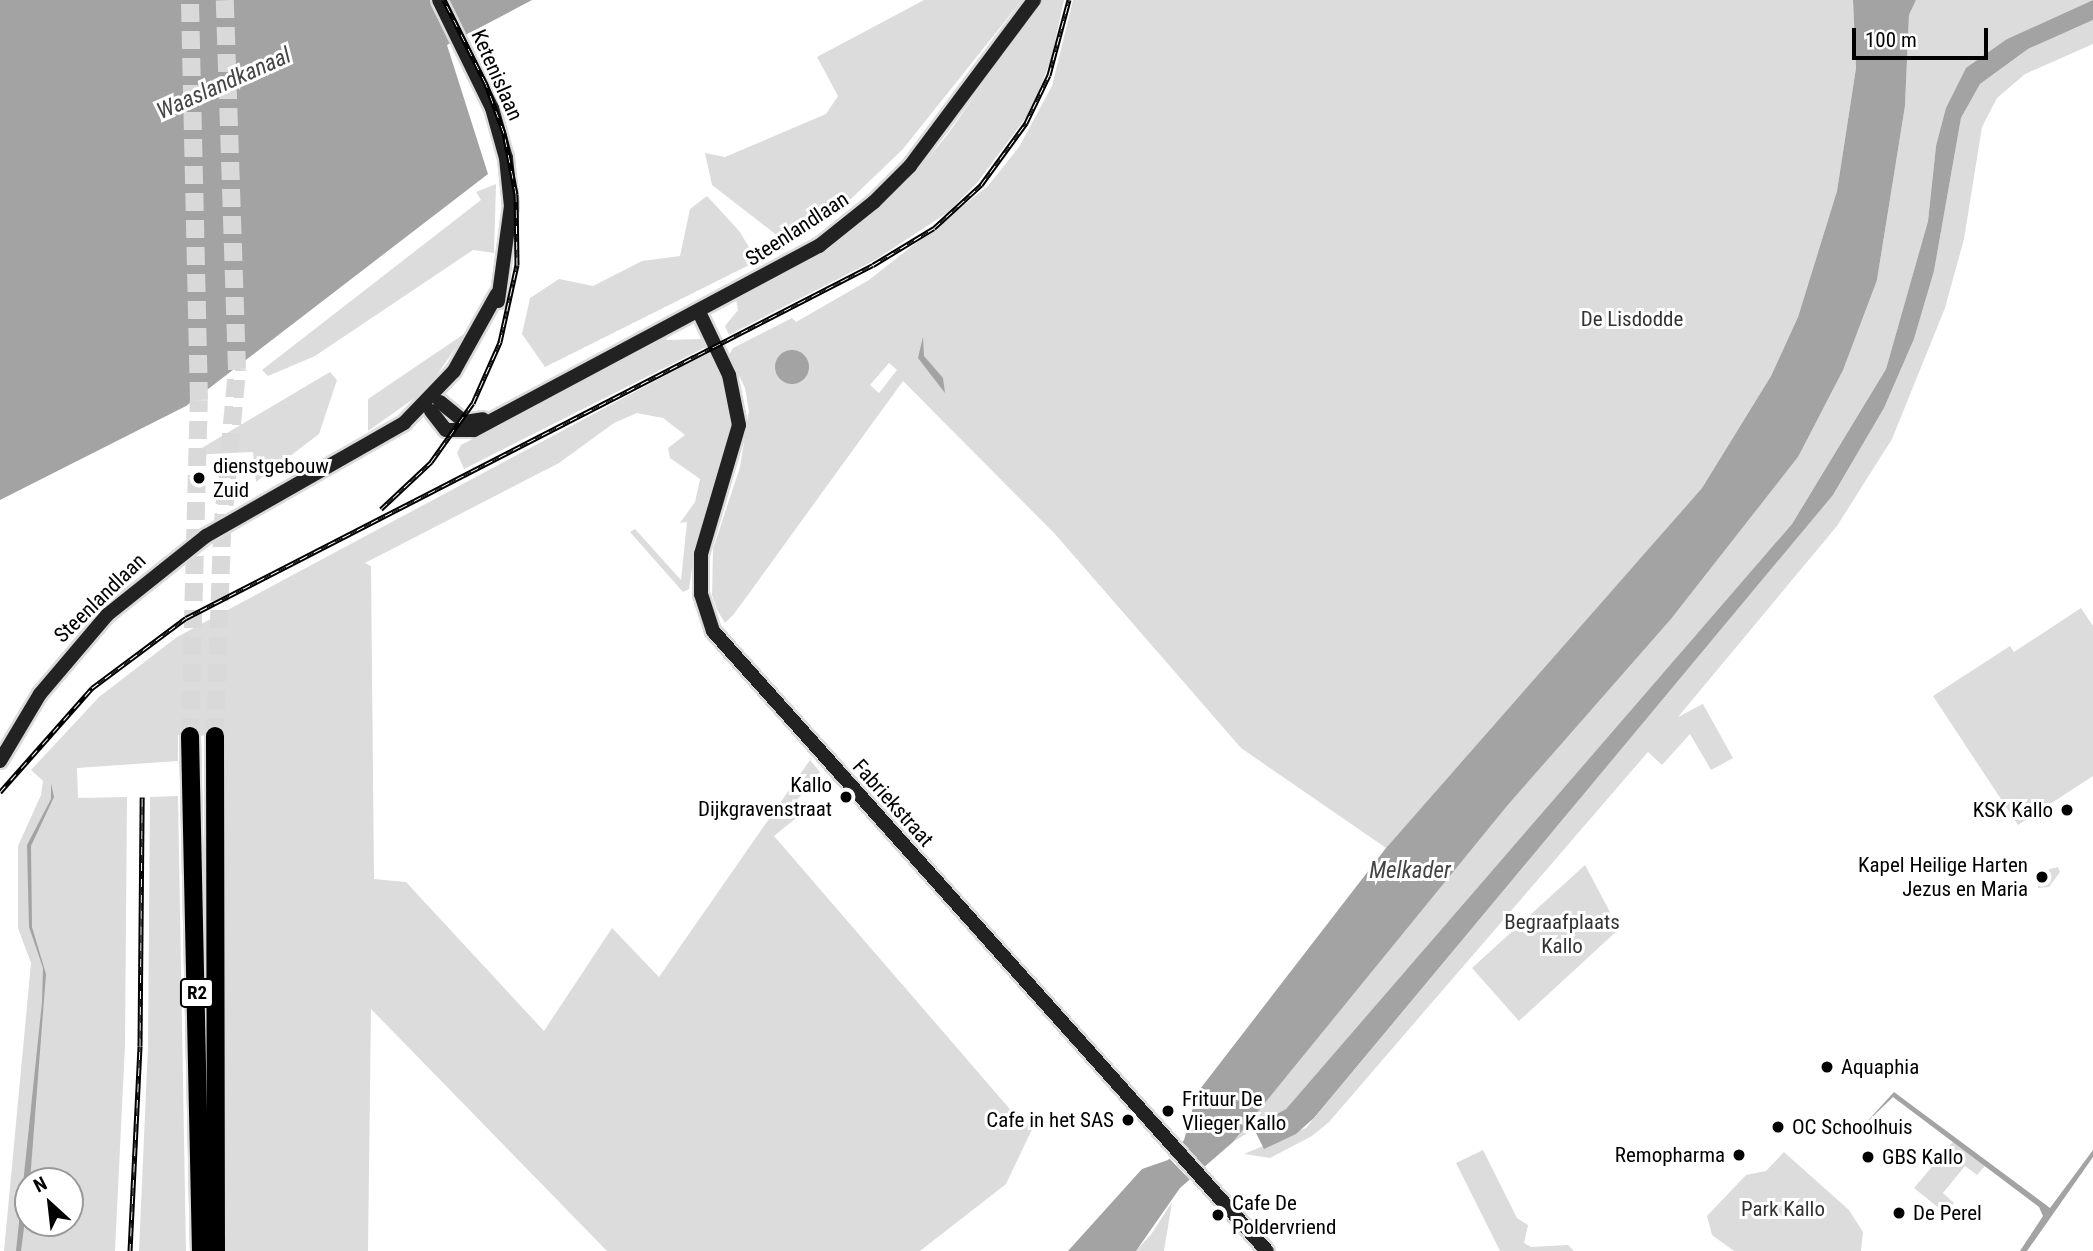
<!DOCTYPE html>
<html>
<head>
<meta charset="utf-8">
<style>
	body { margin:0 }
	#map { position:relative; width:2093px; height:1251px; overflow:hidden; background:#fff; font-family:"Roboto Condensed",sans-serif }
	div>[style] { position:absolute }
	.green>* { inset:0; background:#dcdcdc }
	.water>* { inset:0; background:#a3a3a3 }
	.round { border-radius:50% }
	.pier>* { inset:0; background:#fff }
	.motorway-tunnel>* { height:18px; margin-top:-9px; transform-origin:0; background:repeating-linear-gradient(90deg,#d9d9d9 0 18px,transparent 0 27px) }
	.roads { filter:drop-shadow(2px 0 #dbdbdb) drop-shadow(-2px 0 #dbdbdb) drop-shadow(0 2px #dbdbdb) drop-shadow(0 -2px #dbdbdb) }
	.secondary>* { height:14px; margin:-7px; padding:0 7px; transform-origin:7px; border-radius:7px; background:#222 }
	.motorway>* { height:18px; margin:-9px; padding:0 9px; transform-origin:9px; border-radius:9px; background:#000 }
	.rail>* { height:5px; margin-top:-2.5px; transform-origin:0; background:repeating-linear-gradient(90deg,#fff 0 8px,#000 0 16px); box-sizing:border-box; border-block:2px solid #000 }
	.dots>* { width:19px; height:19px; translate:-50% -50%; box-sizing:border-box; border:4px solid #fff; border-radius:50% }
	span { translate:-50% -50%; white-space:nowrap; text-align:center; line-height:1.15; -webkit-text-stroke:6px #fff; paint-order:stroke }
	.shield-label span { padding:2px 5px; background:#fff; border:2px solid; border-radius:5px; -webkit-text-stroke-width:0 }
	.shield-label { font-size:19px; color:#000; font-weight:700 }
	.street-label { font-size:21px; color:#000 }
	.park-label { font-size:21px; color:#333 }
	.poi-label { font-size:21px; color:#000 }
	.left { translate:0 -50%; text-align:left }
	.right { translate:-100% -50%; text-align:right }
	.water-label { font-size:23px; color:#444; font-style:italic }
	.north { position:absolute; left:14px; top:1167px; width:70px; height:70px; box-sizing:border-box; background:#fff; border:2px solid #999; border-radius:50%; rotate:333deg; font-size:19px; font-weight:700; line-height:28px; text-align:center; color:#000 }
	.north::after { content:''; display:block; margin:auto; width:24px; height:32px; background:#000; clip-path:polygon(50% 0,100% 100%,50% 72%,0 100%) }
	.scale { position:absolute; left:1852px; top:28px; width:136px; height:32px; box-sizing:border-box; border:4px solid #000; border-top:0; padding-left:9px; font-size:21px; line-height:24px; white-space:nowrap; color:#000; -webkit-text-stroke:5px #fff; paint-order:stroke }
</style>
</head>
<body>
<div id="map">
	<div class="green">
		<div style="clip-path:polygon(924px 0,1022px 0,903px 149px,831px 218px,787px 243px,712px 185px,705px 153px,725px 157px,826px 114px,838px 96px,817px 57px)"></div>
		<div style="clip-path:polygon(1041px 0,1064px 0,1051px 60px,1031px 111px,977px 183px,947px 213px,875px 260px,729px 335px,725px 326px,738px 310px,736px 299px,840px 239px,919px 169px,948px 134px)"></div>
		<div style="clip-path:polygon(evenodd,1073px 0,1853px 0,1856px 68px,1837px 191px,1798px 317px,1771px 376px,1702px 488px,1386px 848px,1241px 748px,1055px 534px,903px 381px,734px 614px,725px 623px,717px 610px,712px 595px,713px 549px,740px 467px,749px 411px,745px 388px,729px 355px,733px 348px,792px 318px,796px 322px,869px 280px,988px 186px,1019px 147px,1052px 86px,1073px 0,889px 363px,897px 370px,879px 393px,870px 385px,889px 363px)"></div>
		<div style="clip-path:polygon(1916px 0,2093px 0,2007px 39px,1936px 146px,1928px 221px,1886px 369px,1792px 524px,1286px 1109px,1233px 1142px,1507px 806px,1671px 619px,1798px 457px,1877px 280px,1905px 106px,1909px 15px)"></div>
		<div style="clip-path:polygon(2093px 20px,2093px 44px,2025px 74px,1997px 98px,1982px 127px,1964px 239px,1945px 308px,1892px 439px,1837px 526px,1678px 717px,1703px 704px,1733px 758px,1711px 770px,1690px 734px,1662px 765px,1648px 752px,1329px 1122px,1312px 1136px,1270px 1158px,1244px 1154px,1306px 1128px,1833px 495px,1884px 408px,1914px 339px,1934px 271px,1961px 118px,1980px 84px,2028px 49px)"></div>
		<div style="clip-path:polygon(496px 184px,494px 253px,473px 250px,315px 356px,268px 376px,262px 370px,481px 200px,476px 192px)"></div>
		<div style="clip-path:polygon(707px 196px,740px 232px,757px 261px,545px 367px,522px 334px,530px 298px,559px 279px,593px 286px,642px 261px,680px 256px,690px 209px)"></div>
		<div style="clip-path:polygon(467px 332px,426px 390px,368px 431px,368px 399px)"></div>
		<div style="clip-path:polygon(665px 337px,667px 340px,701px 339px,708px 346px,464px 469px,457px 453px,461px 445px)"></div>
		<div style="clip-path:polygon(evenodd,711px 351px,728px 387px,732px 427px,695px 547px,689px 589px,683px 592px,630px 532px,635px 529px,681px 580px,687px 522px,680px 523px,695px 502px,700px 479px,670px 458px,668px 448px,685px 435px,663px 418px,637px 413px,614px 423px,559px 463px,365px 563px,371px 566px,374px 879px,406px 882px,544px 1031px,612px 928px,659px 977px,810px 760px,820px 772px,793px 805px,795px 819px,774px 836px,1021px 1122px,1034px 1125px,1006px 1184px,920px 1251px,607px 1251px,371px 1009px,368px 1251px,225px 1251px,223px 736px,178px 735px,178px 761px,77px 768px,78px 798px,127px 797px,125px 1045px,115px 1251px,4px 1251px,31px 963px,18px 928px,18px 846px,41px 795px,43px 781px,31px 770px,99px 697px,177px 637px,711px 351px,28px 1181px,70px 1181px,70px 1223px,28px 1223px,28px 1181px)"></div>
		<div style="clip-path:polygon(330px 372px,337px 380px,319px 434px,256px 482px,253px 452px,190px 455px)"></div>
		<div style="clip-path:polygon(2081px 608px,2093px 626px,2093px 776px,2018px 825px,1933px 696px,2010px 646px,2014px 652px)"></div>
		<div style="clip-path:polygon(178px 796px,186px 1251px,139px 1251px,148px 1046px,150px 797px)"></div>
		<div style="clip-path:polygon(1585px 865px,1619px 929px,1519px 1021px,1472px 968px)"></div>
		<div style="clip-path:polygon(2058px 867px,2060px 872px,2049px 887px,2038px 888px,2035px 873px)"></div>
		<div style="clip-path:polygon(1953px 1142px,1985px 1166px,1977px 1175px,1965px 1166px,1943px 1193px,1954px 1203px,1945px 1213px,1914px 1188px)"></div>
		<div style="clip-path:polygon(1483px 1150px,1517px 1218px,1528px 1225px,1524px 1243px,1531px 1247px,1568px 1245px,1574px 1251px,1500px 1251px,1456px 1163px)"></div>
		<div style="clip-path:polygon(1784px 1152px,1849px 1210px,1863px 1232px,1861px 1251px,1734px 1251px,1712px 1235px,1707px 1216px,1746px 1175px,1766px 1171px)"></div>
		<div style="clip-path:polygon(1172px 1202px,1164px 1251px,1136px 1251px,1152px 1233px)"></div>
	</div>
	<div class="water">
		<div style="clip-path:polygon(0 0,532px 0,447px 45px,488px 174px,186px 406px,0 500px)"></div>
		<div style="clip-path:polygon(1853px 0,1916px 0,1909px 15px,1905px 106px,1877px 280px,1843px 370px,1798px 457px,1671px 619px,1507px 806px,1233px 1142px,1180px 1188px,1136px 1251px,1068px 1251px,1142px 1169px,1168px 1160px,1184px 1140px,1197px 1093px,1386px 848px,1702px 488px,1771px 376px,1798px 317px,1837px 191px,1856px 68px)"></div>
		<div style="clip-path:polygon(2093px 0,2093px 20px,2028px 49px,1980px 84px,1961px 118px,1934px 271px,1914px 339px,1884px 408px,1833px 495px,1314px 1118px,1296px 1134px,1264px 1149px,1253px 1127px,1286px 1109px,1792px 524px,1886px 369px,1928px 221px,1936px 146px,1946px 108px,1966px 68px,2007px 39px)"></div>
		<div style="clip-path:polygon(923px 337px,924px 356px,943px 378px,945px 393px,918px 358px)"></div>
		<div class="round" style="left:775px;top:350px;width:34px;height:34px"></div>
		<div style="clip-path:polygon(51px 783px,54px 797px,31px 846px,32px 927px,46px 974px,30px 1181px,21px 1251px,16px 1251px,42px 1002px,43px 968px,29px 927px,27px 845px,51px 799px)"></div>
		<div style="clip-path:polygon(1894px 1092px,2050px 1208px,2093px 1150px,2093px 1157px,2027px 1251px,2020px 1251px,2043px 1216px,2039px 1207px,1893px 1097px,1863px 1126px)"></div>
	</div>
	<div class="pier">
		<div style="clip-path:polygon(1179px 1140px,1205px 1169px,1192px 1182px,1167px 1156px)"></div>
	</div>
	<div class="motorway-tunnel">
		<div style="left:190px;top:736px;width:336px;rotate:-88.5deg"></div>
		<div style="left:199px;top:400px;width:400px;rotate:-91.3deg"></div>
		<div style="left:215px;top:736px;width:204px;rotate:-88deg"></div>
		<div style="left:222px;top:532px;width:164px;rotate:-84.7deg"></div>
		<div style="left:237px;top:369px;width:369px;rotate:-91.9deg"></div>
	</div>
	<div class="roads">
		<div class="secondary">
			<div style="left:439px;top:0;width:120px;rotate:63.9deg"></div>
			<div style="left:492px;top:108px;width:52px;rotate:74.4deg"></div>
			<div style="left:506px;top:158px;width:48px;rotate:84.1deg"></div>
			<div style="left:511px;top:206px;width:96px;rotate:97.8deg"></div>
			<div style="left:699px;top:312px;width:70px;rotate:64.5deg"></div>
			<div style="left:729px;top:375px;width:51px;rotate:78.7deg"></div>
			<div style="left:739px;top:425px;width:134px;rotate:106.4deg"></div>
			<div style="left:701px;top:554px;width:40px;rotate:90deg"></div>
			<div style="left:701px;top:594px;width:39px;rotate:72deg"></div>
			<div style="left:713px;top:631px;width:831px;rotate:48.22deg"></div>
			<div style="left:440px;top:402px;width:32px;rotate:39deg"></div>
			<div style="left:465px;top:422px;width:18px;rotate:-9deg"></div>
			<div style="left:431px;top:411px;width:24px;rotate:52deg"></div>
			<div style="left:446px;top:430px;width:28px"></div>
			<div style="left:474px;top:430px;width:391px;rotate:-28.1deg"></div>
			<div style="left:819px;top:246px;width:70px;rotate:-38.7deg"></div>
			<div style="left:874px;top:202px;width:51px;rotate:-45deg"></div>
			<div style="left:910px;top:166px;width:207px;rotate:-53.2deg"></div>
			<div style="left:0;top:761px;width:78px;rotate:-59.2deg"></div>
			<div style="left:40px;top:694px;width:104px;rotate:-49.7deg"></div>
			<div style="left:107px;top:615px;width:127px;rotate:-38.6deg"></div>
			<div style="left:206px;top:536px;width:228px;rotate:-29.7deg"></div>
			<div style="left:404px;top:423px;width:72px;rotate:-46.1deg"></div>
			<div style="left:454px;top:371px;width:88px;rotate:-60.8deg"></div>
		</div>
		<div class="motorway">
			<div style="left:190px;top:736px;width:515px;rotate:88.78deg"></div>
			<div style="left:215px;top:736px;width:515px;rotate:89.89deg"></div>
		</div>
	</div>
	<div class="rail">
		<div style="left:381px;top:509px;width:69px;rotate:-43.2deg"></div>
		<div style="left:431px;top:462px;width:72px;rotate:-54.6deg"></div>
		<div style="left:473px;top:403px;width:67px;rotate:-66.1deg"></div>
		<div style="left:500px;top:342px;width:79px;rotate:-77.6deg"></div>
		<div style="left:517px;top:265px;width:71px;rotate:-90.8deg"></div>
		<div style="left:516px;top:194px;width:62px;rotate:-101.1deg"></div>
		<div style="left:504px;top:133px;width:52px;rotate:-110.2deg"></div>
		<div style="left:486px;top:84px;width:94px;rotate:-116.6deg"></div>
		<div style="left:0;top:792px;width:139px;rotate:-48.5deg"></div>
		<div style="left:92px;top:688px;width:117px;rotate:-36.7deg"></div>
		<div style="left:186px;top:618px;width:772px;rotate:-27.2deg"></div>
		<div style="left:873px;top:265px;width:71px;rotate:-31.2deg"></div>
		<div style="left:934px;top:228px;width:64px;rotate:-42.5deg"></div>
		<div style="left:981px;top:185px;width:77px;rotate:-54deg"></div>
		<div style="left:1026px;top:123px;width:53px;rotate:-64.4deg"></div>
		<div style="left:1049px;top:75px;width:78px;rotate:-75.1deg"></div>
		<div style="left:130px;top:1251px;width:205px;rotate:-87.2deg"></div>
		<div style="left:140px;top:1046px;width:249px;rotate:-89.5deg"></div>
	</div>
	<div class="dots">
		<div style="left:199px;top:478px;background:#000"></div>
		<div style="left:846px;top:797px;background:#000"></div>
		<div style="left:2067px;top:810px;background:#000"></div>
		<div style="left:2042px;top:877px;background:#000"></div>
		<div style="left:1827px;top:1067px;background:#000"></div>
		<div style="left:1168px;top:1111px;background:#000"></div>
		<div style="left:1128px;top:1120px;background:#000"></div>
		<div style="left:1778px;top:1127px;background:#000"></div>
		<div style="left:1739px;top:1155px;background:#000"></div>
		<div style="left:1868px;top:1157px;background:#000"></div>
		<div style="left:1899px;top:1213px;background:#000"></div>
		<div style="left:1218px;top:1215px;background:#000"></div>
	</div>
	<div class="shield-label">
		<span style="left:197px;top:993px">R2</span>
	</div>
	<div class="street-label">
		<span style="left:497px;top:75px;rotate:66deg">Ketenislaan</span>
		<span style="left:797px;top:229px;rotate:-33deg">Steenlandlaan</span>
		<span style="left:100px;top:598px;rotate:-44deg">Steenlandlaan</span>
		<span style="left:893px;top:803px;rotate:48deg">Fabriekstraat</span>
	</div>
	<div class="park-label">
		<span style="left:1632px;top:319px">De Lisdodde</span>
		<span style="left:1562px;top:934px">Begraafplaats<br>Kallo</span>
		<span style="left:1783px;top:1209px">Park Kallo</span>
	</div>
	<div class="poi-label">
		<span class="left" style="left:213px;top:478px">dienstgebouw<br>Zuid</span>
		<span class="right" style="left:832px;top:797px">Kallo<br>Dijkgravenstraat</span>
		<span class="right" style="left:2053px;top:810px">KSK Kallo</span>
		<span class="right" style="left:2028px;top:877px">Kapel Heilige Harten<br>Jezus en Maria</span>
		<span class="left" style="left:1841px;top:1067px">Aquaphia</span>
		<span class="left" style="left:1182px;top:1111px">Frituur De<br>Vlieger Kallo</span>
		<span class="right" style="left:1114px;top:1120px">Cafe in het SAS</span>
		<span class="left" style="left:1792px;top:1127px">OC Schoolhuis</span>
		<span class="right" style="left:1725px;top:1155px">Remopharma</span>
		<span class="left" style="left:1882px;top:1157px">GBS Kallo</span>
		<span class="left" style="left:1232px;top:1215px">Cafe De<br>Poldervriend</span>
		<span class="left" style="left:1913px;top:1213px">De Perel</span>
	</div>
	<div class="water-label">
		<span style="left:224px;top:84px;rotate:-24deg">Waaslandkanaal</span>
		<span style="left:1410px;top:871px">Melkader</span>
	</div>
	<div class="north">N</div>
	<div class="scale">100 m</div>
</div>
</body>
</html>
